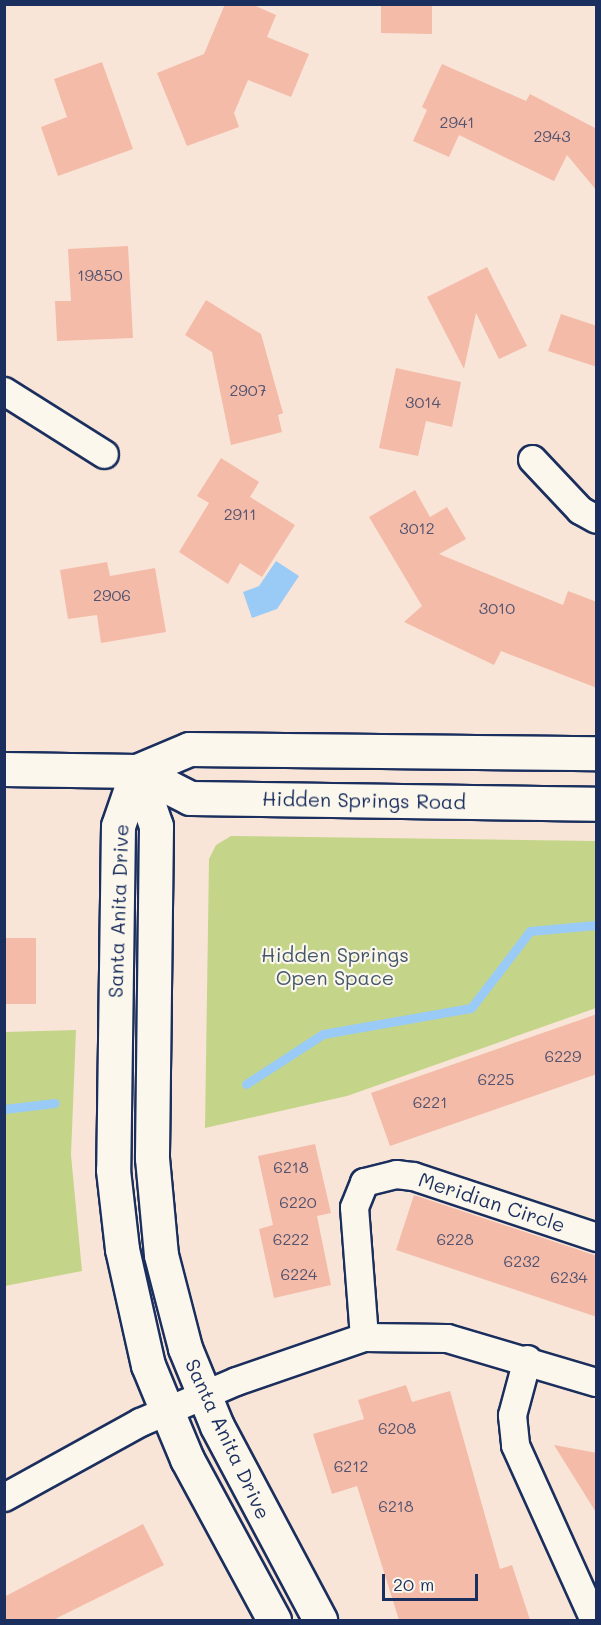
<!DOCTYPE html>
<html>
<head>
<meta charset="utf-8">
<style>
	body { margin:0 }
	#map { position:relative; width:601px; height:1625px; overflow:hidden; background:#f9e5d8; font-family:Mali,sans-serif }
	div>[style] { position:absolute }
	.green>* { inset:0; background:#c4d58a }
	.water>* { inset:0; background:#99cbf6 }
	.stream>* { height:9px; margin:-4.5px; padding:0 4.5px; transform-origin:4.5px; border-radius:4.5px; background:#99cbf6 }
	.building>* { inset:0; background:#f3bba8 }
	.roads { filter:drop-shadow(2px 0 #1b2f5e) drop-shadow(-2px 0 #1b2f5e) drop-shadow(0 2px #1b2f5e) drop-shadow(0 -2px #1b2f5e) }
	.minor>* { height:27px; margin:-13.5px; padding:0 13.5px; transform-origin:13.5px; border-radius:13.5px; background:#fbf7ec }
	.secondary>* { height:33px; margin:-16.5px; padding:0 16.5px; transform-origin:16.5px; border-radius:16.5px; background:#fbf7ec }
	span { translate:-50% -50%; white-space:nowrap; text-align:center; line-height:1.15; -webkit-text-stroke:4.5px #fbf7ec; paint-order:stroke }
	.number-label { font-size:16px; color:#515270 }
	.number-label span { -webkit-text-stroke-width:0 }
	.street-label { font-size:20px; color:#1b2f5e }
	.park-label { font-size:20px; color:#455869 }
	.frame { position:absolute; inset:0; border:6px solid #1b2f5e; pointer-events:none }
	.scale { position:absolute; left:382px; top:1574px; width:96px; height:27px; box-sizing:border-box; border:3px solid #1b2f5e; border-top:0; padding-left:8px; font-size:18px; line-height:21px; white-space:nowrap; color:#1b2f5e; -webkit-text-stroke:4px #fbf7ec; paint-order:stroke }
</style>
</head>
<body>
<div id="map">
	<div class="green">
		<div style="clip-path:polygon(231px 836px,596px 841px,596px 1008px,347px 1096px,205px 1128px,209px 859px,216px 845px)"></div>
		<div style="clip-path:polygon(76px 1030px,71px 1155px,82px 1271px,5px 1286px,5px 1032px)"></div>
	</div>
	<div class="water">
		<div style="clip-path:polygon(276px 561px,299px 576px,277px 609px,252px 618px,243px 592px,259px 586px)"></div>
	</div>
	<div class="stream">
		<div style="left:246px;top:1084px;width:92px;rotate:-33deg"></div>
		<div style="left:323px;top:1034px;width:150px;rotate:-10deg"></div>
		<div style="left:471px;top:1008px;width:97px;rotate:-52.5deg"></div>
		<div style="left:530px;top:931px;width:66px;rotate:-5.2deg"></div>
		<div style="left:4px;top:1109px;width:51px;rotate:-6.7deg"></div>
	</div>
	<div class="building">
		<div style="clip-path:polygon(225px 4px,251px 4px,276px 15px,267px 37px,309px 54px,291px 97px,248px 80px,234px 113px,239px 127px,187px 146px,157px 73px,204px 54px)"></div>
		<div style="clip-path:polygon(381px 4px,432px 4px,432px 34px,381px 33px)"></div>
		<div style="clip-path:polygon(102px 62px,133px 149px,58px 176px,41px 127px,67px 117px,54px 79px)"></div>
		<div style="clip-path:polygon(442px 64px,526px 101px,530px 94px,597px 129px,597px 191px,567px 155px,554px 181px,459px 135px,449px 157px,413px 141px,427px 110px,422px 107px)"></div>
		<div style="clip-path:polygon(128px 246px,133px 338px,57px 341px,55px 301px,71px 301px,68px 249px)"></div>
		<div style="clip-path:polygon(487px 267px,527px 346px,499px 359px,476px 313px,464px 369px,427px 297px)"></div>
		<div style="clip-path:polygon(206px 300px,261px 334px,283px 413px,278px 415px,282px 432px,231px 445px,212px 352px,185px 335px)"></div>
		<div style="clip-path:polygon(561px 314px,597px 326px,597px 367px,548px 351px)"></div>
		<div style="clip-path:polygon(396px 368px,461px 382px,452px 427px,426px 421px,418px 456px,379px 448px)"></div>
		<div style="clip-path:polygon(221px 458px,259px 482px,250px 497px,295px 525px,262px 577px,240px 563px,228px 584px,179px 552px,209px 503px,197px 496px)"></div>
		<div style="clip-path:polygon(415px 490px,430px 517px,447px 507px,466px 539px,439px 554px,563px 605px,568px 591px,597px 602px,597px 688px,501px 651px,494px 665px,404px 622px,422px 606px,369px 517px)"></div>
		<div style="clip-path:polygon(107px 562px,110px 576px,155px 568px,166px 632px,101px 643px,97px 615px,68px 619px,60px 570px)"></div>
		<div style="clip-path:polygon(4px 938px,36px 938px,36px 1004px,4px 1004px)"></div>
		<div style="clip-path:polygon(597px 1014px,597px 1074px,390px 1146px,371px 1093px)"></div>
		<div style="clip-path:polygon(315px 1144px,331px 1213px,317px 1216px,331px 1285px,274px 1298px,259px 1229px,273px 1225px,258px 1156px)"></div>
		<div style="clip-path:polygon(414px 1195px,597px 1256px,597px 1317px,396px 1250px)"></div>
		<div style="clip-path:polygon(406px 1385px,412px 1402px,450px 1391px,500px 1569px,512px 1565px,530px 1620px,399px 1620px,357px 1486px,332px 1494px,313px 1434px,364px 1419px,358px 1400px)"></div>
		<div style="clip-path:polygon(554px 1445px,597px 1453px,597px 1514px)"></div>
		<div style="clip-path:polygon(143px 1524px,164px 1565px,53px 1620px,4px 1620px,4px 1597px)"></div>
	</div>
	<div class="roads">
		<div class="minor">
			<div style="left:4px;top:391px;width:118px;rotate:32.2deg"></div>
			<div style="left:532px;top:459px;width:70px;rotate:46.7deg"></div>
			<div style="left:580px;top:510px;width:18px;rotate:29deg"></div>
			<div style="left:364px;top:1337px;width:130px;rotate:-94.4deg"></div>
			<div style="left:354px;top:1207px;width:27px;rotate:-68deg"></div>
			<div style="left:364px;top:1182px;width:33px;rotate:-14deg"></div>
			<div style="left:396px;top:1174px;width:17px;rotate:7deg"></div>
			<div style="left:413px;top:1176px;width:193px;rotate:18.4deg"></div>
			<div style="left:527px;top:1359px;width:58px;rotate:105deg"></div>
			<div style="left:512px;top:1415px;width:30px;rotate:84deg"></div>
			<div style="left:515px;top:1445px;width:192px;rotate:65.7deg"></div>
			<div style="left:4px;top:1497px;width:155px;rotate:-28.9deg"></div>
			<div style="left:140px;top:1422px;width:104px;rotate:-23.1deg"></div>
			<div style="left:236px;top:1381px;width:135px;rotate:-19deg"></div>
			<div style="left:364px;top:1337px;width:83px;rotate:0.7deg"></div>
			<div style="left:447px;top:1338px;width:155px;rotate:16.5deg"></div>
		</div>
		<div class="secondary">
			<div style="left:4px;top:769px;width:133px;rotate:0.9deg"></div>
			<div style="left:137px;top:771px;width:59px;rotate:27deg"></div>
			<div style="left:190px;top:798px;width:406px;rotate:0.8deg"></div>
			<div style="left:137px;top:771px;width:58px;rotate:70.9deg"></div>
			<div style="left:156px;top:826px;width:332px;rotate:90.7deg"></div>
			<div style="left:152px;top:1158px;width:97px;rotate:84.7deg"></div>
			<div style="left:161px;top:1255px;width:96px;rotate:75.5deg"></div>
			<div style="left:185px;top:1348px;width:84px;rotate:67.7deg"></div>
			<div style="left:217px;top:1426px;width:220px;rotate:62deg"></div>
			<div style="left:137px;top:771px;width:58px;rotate:109.1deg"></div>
			<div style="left:118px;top:826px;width:344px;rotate:90.8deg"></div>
			<div style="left:113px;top:1170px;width:80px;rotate:83.5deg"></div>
			<div style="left:122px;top:1249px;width:119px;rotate:77.4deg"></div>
			<div style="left:148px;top:1365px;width:50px;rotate:67.6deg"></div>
			<div style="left:167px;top:1411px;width:52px;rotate:67.4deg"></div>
			<div style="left:187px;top:1459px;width:183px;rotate:61.6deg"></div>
			<div style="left:137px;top:771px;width:56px;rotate:-22.9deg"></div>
			<div style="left:189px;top:749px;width:407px;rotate:0.6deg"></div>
		</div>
	</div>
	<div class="number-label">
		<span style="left:457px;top:122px">2941</span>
		<span style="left:552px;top:136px">2943</span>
		<span style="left:100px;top:275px">19850</span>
		<span style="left:248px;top:390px">2907</span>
		<span style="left:423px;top:402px">3014</span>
		<span style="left:240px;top:514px">2911</span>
		<span style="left:417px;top:528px">3012</span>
		<span style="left:112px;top:595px">2906</span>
		<span style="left:497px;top:608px">3010</span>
		<span style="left:563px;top:1056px">6229</span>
		<span style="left:496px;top:1079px">6225</span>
		<span style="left:430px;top:1102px">6221</span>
		<span style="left:291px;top:1167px">6218</span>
		<span style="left:298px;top:1202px">6220</span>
		<span style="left:291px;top:1239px">6222</span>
		<span style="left:455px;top:1239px">6228</span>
		<span style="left:522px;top:1261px">6232</span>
		<span style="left:299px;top:1274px">6224</span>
		<span style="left:569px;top:1277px">6234</span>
		<span style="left:397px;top:1428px">6208</span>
		<span style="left:351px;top:1466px">6212</span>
		<span style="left:396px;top:1506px">6218</span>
	</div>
	<div class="street-label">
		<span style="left:364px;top:800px;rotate:1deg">Hidden Springs Road</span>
		<span style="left:118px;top:911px;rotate:-88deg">Santa Anita Drive</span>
		<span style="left:492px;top:1202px;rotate:18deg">Meridian Circle</span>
		<span style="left:228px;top:1439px;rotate:65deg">Santa Anita Drive</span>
	</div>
	<div class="park-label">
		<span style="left:335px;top:966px">Hidden Springs<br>Open Space</span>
	</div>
	<div class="frame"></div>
	<div class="scale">20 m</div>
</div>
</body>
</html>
